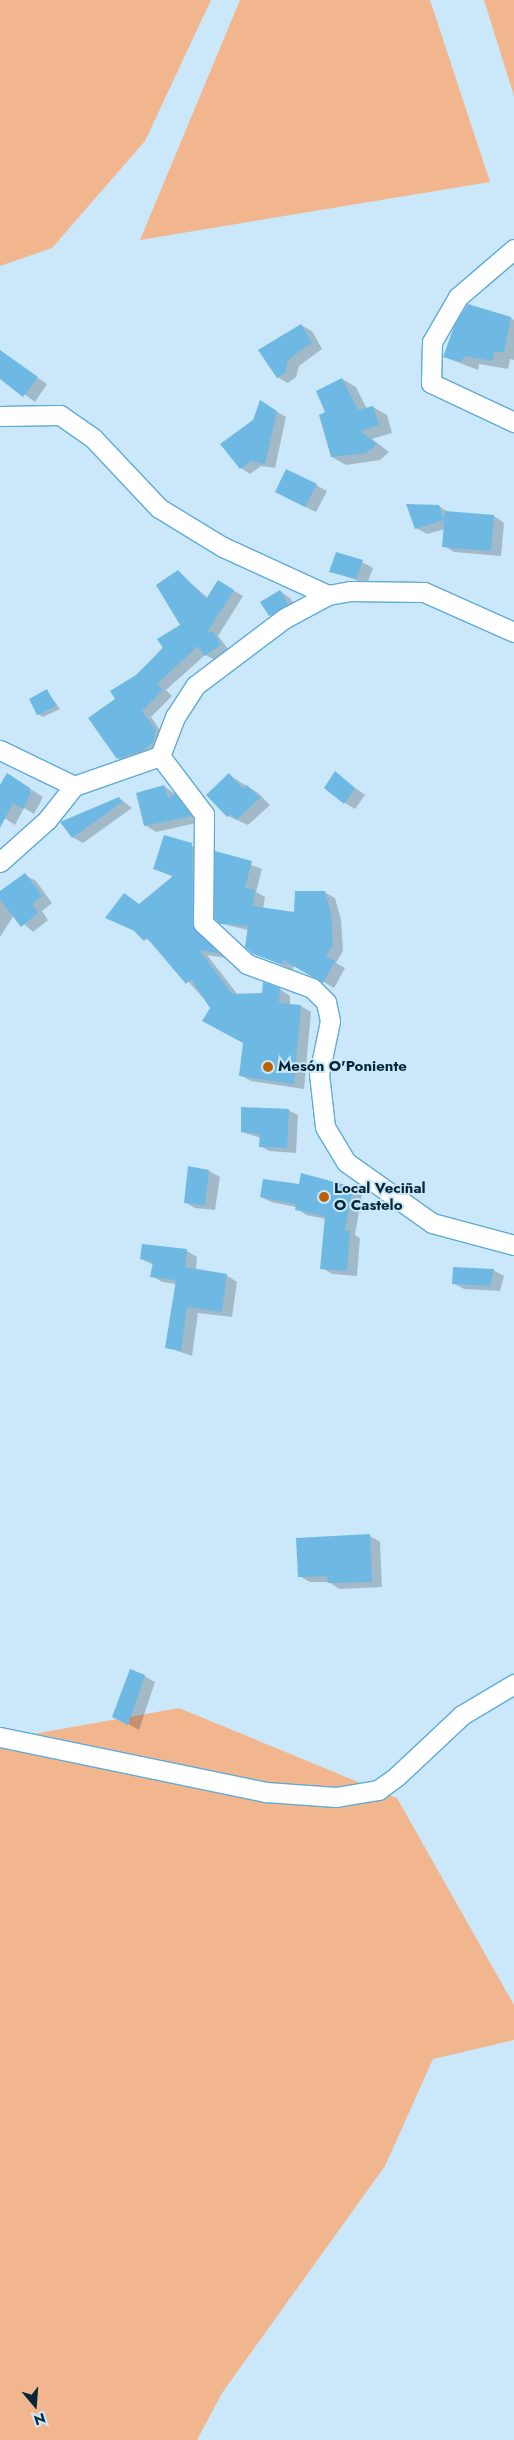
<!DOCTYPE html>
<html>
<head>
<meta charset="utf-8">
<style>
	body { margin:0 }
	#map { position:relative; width:514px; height:2440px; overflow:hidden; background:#cbe8fa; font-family:Jost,sans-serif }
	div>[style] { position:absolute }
	.green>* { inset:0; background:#f2b68e }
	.shadow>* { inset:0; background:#0003 }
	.building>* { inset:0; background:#6db9e4 }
	.roads { filter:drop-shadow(1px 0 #5fabd6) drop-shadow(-1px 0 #5fabd6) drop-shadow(0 1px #5fabd6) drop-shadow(0 -1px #5fabd6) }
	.minor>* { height:19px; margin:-9.5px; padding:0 9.5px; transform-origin:9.5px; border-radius:9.5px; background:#fff }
	.dots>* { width:14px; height:14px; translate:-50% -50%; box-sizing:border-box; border:2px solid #cbe8fa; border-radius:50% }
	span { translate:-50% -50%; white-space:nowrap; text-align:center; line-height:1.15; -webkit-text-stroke:4px #cbe8fa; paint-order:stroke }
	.poi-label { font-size:15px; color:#052738; font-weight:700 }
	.left { translate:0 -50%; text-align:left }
	.north { position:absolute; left:10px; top:2380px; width:50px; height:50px; -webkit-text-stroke:4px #cbe8fa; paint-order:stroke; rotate:162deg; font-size:14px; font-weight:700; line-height:20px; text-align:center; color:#052738 }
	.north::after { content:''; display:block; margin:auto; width:18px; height:22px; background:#052738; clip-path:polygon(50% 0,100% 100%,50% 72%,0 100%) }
</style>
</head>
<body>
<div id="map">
	<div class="green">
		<div style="clip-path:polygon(0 0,211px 0,145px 141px,52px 248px,0 266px)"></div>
		<div style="clip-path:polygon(240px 0,430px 0,490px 182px,140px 240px)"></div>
		<div style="clip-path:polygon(484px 0,514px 0,514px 96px)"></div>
		<div style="clip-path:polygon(179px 1708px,397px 1798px,514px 2005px,514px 2040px,433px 2059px,385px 2166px,222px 2393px,197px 2440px,0 2440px,0 1740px)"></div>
	</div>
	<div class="shadow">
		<div style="clip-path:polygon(511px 318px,514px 320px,514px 360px,510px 359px,508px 369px,479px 364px,478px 370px,444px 357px)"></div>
		<div style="clip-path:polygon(301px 325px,312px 331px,322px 349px,299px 366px,296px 377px,288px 383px,277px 377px)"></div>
		<div style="clip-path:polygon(0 352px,47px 384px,35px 402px,0 376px)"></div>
		<div style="clip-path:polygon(342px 379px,356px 387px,367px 409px,373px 407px,387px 415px,392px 433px,372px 439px,389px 452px,380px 460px,346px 465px,332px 457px,327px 412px)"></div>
		<div style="clip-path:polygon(260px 402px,286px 417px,275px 468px,261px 466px,250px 474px,241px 468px)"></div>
		<div style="clip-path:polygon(316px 485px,327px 491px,316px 512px,287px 498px)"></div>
		<div style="clip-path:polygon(439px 506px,450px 513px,494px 516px,504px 523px,501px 556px,454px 552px,444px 546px,445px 529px,427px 534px,416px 528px)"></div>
		<div style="clip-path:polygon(362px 562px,373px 568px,367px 584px,331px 571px)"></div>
		<div style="clip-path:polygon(178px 572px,208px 598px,219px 582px,243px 596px,218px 636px,230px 651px,215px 660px,205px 655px,166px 690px,172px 696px,151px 717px,165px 737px,163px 748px,128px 764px,118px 758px,117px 700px,182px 625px)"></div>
		<div style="clip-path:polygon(280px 591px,290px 598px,298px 610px,280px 621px,270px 615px)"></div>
		<div style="clip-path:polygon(47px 691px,60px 709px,43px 717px,38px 714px)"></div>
		<div style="clip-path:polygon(335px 773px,365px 795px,355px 809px,345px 803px)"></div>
		<div style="clip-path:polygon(229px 775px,258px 793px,270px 805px,248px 825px,228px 816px)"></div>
		<div style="clip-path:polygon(18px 781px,43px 797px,34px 814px,24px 808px,15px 825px,0 815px,0 788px)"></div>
		<div style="clip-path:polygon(164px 786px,185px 801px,201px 822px,156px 832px,145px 825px)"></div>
		<div style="clip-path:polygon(119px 798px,132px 808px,83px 843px,72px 837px,61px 822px)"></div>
		<div style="clip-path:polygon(165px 837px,203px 850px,203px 934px,226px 958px,207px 955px,238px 995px,264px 994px,280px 989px,290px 996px,290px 1005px,301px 1006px,311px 1012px,304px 1089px,251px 1081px,240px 1075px,244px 1043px,156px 946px,137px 932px,117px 923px,173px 877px,155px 868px)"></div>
		<div style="clip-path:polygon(216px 852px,262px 869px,256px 892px,265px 897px,263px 909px,295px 913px,324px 892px,335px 898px,341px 920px,343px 951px,336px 963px,345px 968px,334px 988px,294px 964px,293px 970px,254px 953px,248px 930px,226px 925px,254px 925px,221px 922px)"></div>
		<div style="clip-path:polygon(25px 875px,36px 881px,52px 903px,42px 911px,48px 920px,33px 932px,14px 915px,0 937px,0 893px)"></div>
		<div style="clip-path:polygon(288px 1110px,298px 1115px,296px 1153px,269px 1151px,260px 1146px,261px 1138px,242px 1132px)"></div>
		<div style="clip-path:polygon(189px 1168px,209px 1171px,220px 1177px,215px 1210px,195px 1208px,185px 1202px)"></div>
		<div style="clip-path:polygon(300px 1186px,352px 1188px,362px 1194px,355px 1235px,360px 1238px,357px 1276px,332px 1274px,322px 1268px,326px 1219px,306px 1215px,296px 1207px,271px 1202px,261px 1197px)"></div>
		<div style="clip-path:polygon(143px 1245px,187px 1251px,197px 1257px,196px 1270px,226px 1275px,237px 1282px,232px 1317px,198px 1313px,192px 1356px,166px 1347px,176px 1284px,162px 1282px,152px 1276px,154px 1265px,141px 1259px)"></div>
		<div style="clip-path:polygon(493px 1270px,504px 1276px,500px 1291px,464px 1289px,453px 1283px)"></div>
		<div style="clip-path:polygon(370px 1536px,380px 1542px,382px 1587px,339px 1589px,329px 1582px,310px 1582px,299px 1576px)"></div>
		<div style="clip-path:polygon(144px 1676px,155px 1682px,139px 1730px,114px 1716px)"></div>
	</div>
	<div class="building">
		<div style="clip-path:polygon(468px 304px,511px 317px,504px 353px,494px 351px,492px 361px,464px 356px,462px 362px,443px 357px,455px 324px)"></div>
		<div style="clip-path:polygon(301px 324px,312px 342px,288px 360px,286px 372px,277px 378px,258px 350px)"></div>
		<div style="clip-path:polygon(0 350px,38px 377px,23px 397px,0 379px)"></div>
		<div style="clip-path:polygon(342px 378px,358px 410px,373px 406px,379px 425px,360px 431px,377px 444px,366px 453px,331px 457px,319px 415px,325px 412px,316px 391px)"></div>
		<div style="clip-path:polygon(260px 400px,277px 411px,265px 464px,251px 461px,240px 469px,220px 444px,253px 420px)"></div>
		<div style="clip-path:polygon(286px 469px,317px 484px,305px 507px,275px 492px)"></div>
		<div style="clip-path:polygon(406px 504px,439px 505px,444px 520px,415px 529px)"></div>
		<div style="clip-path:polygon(445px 511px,494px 515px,491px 551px,442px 547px)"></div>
		<div style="clip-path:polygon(336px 552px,363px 560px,356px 579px,329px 572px)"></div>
		<div style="clip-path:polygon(178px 570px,206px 599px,218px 580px,234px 590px,206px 634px,212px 631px,221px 645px,204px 656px,198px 646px,157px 684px,163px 690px,142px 711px,156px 730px,153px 742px,144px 750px,117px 759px,88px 718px,115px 699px,110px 691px,136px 675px,163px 648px,157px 639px,180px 625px,156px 585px)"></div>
		<div style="clip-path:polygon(280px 590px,288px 604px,269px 616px,260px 602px)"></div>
		<div style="clip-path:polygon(47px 689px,56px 706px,37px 715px,29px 699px)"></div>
		<div style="clip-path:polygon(335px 771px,355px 788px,344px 804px,324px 788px)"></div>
		<div style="clip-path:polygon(7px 773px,30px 788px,30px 795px,23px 809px,13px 803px,0 828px,0 785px)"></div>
		<div style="clip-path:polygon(229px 773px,243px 789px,247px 785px,260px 798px,236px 820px,231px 814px,227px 817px,206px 795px)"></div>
		<div style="clip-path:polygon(164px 785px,168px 798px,175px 794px,192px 816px,144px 826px,136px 793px)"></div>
		<div style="clip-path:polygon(119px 797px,122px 802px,72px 838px,60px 822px)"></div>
		<div style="clip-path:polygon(164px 835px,192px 843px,193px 927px,218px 953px,199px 950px,232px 994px,262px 993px,263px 982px,280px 988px,279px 1003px,301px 1005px,294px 1084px,239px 1076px,243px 1043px,202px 1021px,210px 1008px,191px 979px,186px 984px,147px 938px,144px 941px,133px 930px,105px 918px,124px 893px,139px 904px,173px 876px,153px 869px)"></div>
		<div style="clip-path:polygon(215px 851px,252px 861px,245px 888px,255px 890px,253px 906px,294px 912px,295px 891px,325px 891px,331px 913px,333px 945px,326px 956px,335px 961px,323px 983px,283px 960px,283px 965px,253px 954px,245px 947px,248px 926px,220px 924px,214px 918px)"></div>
		<div style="clip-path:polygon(25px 873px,42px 896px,32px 904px,38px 913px,21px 927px,0 899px,0 891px)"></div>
		<div style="clip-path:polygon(241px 1107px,289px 1109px,287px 1148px,259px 1147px,260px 1134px,241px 1132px)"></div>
		<div style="clip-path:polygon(188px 1166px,209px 1170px,205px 1205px,184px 1203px)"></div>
		<div style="clip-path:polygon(301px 1173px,353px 1187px,345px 1231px,350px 1231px,347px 1271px,320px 1269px,325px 1216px,295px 1210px,296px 1204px,260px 1197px,263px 1179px,299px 1184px)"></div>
		<div style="clip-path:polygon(142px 1244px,187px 1249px,185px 1267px,227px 1274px,222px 1312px,187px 1307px,181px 1351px,165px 1348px,176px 1280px,150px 1277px,153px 1262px,140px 1259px)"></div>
		<div style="clip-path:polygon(453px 1267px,494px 1269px,490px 1286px,452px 1284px)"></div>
		<div style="clip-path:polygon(370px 1534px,372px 1582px,328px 1583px,327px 1576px,298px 1577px,296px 1538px)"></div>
		<div style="clip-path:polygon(130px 1669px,145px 1675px,128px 1725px,112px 1717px)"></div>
	</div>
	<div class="roads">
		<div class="minor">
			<div style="left:514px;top:249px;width:74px;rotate:139.4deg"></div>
			<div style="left:458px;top:297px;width:52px;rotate:120deg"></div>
			<div style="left:432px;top:342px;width:41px;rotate:91.4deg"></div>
			<div style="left:431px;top:383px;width:92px;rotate:25.2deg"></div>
			<div style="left:0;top:416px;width:60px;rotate:-1deg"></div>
			<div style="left:60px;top:415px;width:40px;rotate:34.9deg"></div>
			<div style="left:93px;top:438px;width:96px;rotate:46.7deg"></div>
			<div style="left:159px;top:508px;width:75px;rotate:31.4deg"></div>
			<div style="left:223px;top:547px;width:115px;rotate:24.6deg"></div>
			<div style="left:0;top:750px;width:82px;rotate:25.9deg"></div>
			<div style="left:74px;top:786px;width:91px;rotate:-19.2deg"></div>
			<div style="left:160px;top:756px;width:73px;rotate:52.8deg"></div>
			<div style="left:204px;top:814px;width:109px;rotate:90.5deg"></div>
			<div style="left:203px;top:923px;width:60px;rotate:43deg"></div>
			<div style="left:247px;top:964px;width:69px;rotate:20.3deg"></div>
			<div style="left:312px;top:988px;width:20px;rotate:45deg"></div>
			<div style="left:326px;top:1002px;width:19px;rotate:78deg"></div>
			<div style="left:330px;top:1021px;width:54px;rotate:101.7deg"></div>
			<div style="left:319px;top:1074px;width:53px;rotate:83.5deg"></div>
			<div style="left:325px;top:1127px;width:41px;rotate:59deg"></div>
			<div style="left:346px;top:1162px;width:105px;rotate:35.3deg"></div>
			<div style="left:432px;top:1223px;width:85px;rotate:15deg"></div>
			<div style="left:160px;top:756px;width:42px;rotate:-69deg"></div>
			<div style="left:175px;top:717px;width:38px;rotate:-57deg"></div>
			<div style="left:196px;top:685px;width:111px;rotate:-37deg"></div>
			<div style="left:285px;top:618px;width:49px;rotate:-28.1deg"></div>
			<div style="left:328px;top:595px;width:22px;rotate:-10deg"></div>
			<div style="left:350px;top:591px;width:74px;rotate:0.8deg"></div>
			<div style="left:424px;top:592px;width:98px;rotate:24deg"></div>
			<div style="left:0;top:862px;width:63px;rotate:-41.8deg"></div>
			<div style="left:47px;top:820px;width:43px;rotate:-51.5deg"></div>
			<div style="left:0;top:1737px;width:272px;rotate:11.7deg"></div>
			<div style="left:266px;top:1792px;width:70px;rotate:4.1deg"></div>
			<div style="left:336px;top:1797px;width:43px;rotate:-9.5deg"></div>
			<div style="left:378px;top:1790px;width:22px;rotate:-36deg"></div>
			<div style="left:396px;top:1777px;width:91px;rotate:-43.2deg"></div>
			<div style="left:462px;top:1715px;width:61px;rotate:-30.8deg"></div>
		</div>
	</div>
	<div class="dots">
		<div style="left:268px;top:1067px;background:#bb6001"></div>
		<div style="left:324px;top:1197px;background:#bb6001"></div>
	</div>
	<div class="poi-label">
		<span class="left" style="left:278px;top:1067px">Mesón O'Poniente</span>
		<span class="left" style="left:334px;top:1197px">Local Veciñal<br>O Castelo</span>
	</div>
	<div class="north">N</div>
</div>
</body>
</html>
